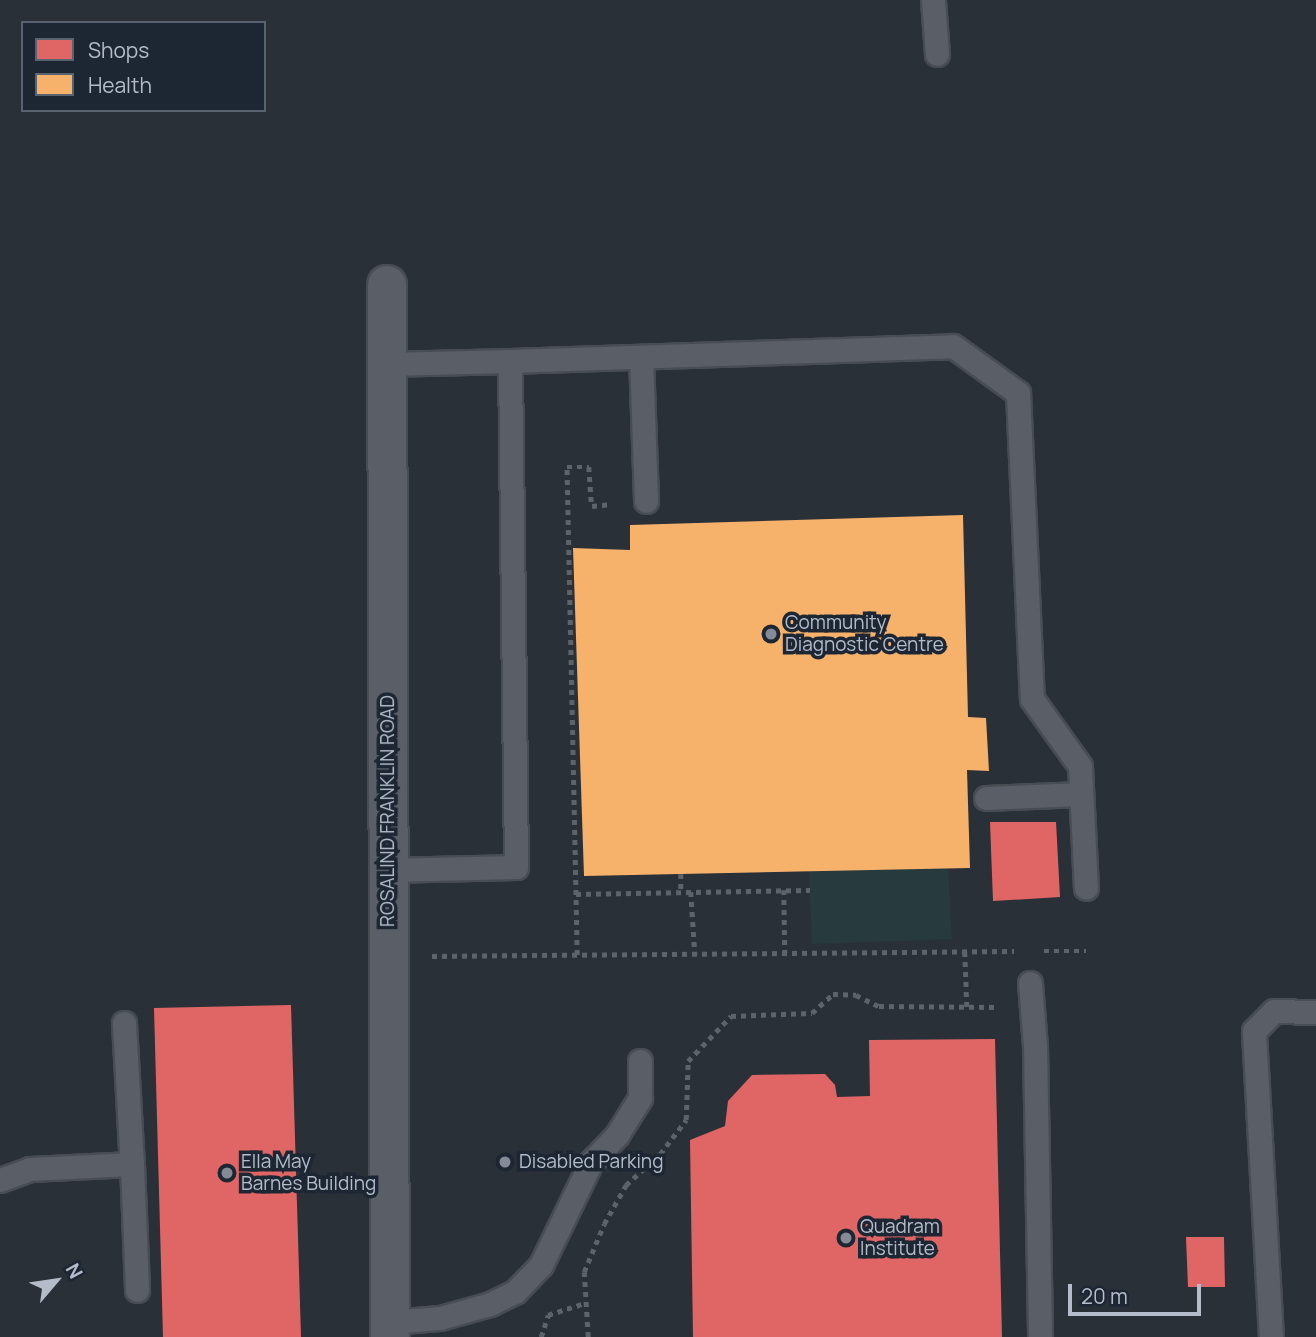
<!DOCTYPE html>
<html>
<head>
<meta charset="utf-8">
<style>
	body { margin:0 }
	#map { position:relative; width:1316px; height:1337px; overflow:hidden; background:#2a3038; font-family:Manrope,sans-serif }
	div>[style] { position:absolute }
	.green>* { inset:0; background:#273a3e }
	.shops>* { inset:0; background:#e06666 }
	.health>* { inset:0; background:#f6b26b }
	.path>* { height:4.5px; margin-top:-2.25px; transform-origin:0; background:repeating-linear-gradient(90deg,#5d636a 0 5px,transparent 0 10px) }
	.roads { filter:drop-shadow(2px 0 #484c53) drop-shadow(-2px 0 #484c53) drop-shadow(0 2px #484c53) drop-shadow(0 -2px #484c53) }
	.service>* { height:23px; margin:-11.5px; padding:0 11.5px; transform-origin:11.5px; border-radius:11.5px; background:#5a5e66 }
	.minor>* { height:38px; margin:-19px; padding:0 19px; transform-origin:19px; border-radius:19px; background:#5a5e66 }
	.dots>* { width:19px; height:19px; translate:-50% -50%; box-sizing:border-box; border:4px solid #1d2633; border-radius:50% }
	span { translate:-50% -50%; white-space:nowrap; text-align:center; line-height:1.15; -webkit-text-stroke:7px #1d2633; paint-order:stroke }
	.poi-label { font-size:19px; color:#b4bcc9 }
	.left { translate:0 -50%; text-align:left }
	.street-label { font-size:19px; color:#b4bcc9 }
	.legend { position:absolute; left:21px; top:21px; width:245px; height:91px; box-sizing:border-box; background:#1d2633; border:2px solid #59626f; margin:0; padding:9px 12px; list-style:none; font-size:21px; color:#b4bcc9 }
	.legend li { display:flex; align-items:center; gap:14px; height:35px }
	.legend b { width:35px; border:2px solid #59626f }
	.north { position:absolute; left:21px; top:1246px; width:70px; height:70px; -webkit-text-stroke:5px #1d2633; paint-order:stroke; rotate:61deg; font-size:19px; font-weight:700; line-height:28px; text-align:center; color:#b4bcc9 }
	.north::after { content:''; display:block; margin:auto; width:24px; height:32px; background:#b4bcc9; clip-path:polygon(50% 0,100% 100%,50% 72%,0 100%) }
	.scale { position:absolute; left:1068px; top:1284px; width:133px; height:32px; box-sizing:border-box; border:4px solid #b4bcc9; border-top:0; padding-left:9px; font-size:21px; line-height:24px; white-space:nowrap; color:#b4bcc9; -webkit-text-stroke:5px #1d2633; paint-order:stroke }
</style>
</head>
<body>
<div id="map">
	<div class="green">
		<div style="clip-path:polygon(948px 868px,952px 939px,812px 944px,809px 871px)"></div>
	</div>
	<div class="shops">
		<div style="clip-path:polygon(990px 822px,1056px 822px,1060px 897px,993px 901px)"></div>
		<div style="clip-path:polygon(291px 1005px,301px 1337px,163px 1337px,154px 1008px)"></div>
		<div style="clip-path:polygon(995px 1039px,1002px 1337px,693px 1337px,690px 1140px,725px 1126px,728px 1101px,752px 1075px,825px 1074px,835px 1085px,837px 1097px,870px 1096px,869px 1040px)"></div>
		<div style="clip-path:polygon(1186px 1237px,1224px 1237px,1225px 1287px,1188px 1287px)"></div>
	</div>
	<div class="health">
		<div style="clip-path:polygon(963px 515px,968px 717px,986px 718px,989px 771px,967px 770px,970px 868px,584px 876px,573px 548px,630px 550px,630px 525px)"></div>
	</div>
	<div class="path">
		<div style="left:681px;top:874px;width:18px;rotate:90deg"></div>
		<div style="left:784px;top:890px;width:63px;rotate:89.1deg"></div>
		<div style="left:691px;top:892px;width:62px;rotate:86.3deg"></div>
		<div style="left:576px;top:894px;width:234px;rotate:-1deg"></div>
		<div style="left:1044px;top:951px;width:42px"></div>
		<div style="left:965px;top:952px;width:55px;rotate:87.9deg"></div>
		<div style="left:577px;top:955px;width:488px;rotate:-91.2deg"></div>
		<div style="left:567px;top:467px;width:22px"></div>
		<div style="left:589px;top:467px;width:39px;rotate:86deg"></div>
		<div style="left:592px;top:506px;width:20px;rotate:-6deg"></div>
		<div style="left:432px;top:956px;width:582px;rotate:-0.49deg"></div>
		<div style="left:541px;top:1337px;width:23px;rotate:-72deg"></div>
		<div style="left:548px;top:1315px;width:40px;rotate:-18deg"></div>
		<div style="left:588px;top:1337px;width:65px;rotate:-93.5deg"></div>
		<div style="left:584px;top:1272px;width:52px;rotate:-67.4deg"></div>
		<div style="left:604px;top:1224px;width:45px;rotate:-60.6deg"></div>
		<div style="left:626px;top:1185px;width:46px;rotate:-42.4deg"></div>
		<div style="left:660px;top:1154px;width:43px;rotate:-52.6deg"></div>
		<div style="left:686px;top:1120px;width:59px;rotate:-88.1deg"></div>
		<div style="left:688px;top:1061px;width:62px;rotate:-46.3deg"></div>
		<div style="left:731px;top:1016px;width:81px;rotate:-2.1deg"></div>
		<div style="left:812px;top:1013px;width:28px;rotate:-42deg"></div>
		<div style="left:833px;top:994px;width:23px;rotate:2deg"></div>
		<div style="left:856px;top:995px;width:25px;rotate:26deg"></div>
		<div style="left:879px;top:1006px;width:120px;rotate:0.5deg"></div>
	</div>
	<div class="roads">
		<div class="service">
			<div style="left:933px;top:0;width:54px;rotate:85.8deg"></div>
			<div style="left:641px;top:357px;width:144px;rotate:88deg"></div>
			<div style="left:510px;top:361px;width:443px;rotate:-1.9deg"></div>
			<div style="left:953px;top:346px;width:80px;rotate:35.9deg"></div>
			<div style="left:1018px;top:393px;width:306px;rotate:87.4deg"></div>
			<div style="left:1032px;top:699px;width:82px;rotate:54.4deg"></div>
			<div style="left:1080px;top:766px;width:122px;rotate:87.2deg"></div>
			<div style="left:387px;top:364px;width:123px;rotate:-1.4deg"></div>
			<div style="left:510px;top:361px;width:506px;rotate:89.32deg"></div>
			<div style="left:516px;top:867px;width:128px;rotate:178.7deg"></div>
			<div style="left:986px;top:798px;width:95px;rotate:-2.4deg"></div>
			<div style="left:1030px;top:983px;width:63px;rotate:85.5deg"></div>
			<div style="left:1035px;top:1046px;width:291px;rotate:89deg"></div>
			<div style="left:124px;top:1023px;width:141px;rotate:86.8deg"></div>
			<div style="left:0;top:1180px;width:32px;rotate:-20deg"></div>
			<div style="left:30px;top:1169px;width:102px;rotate:-2.8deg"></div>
			<div style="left:132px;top:1164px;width:126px;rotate:87.7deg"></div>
			<div style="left:390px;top:1322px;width:50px;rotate:-4.6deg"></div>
			<div style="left:440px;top:1318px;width:52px;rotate:-15.6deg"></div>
			<div style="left:490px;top:1304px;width:28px;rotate:-26deg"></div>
			<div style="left:515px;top:1292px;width:37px;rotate:-46deg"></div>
			<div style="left:541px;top:1265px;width:114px;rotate:-64.1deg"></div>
			<div style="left:591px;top:1162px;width:37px;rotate:-46deg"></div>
			<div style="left:617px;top:1135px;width:44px;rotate:-58.1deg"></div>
			<div style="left:640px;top:1098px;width:37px;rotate:-90deg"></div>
			<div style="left:1271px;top:1337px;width:306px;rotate:-93.2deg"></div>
			<div style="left:1254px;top:1031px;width:28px;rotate:-45deg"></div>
			<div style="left:1274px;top:1011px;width:42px;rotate:1.4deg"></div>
		</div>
		<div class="minor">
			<div style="left:387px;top:285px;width:1052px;rotate:89.84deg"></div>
		</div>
	</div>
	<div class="dots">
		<div style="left:771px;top:634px;background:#848b96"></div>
		<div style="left:505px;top:1162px;background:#848b96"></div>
		<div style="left:227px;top:1173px;background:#848b96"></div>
		<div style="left:846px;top:1238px;background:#848b96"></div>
	</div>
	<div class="poi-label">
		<span class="left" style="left:785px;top:634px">Community<br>Diagnostic Centre</span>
		<span class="left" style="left:241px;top:1173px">Ella May<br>Barnes Building</span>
		<span class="left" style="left:519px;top:1162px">Disabled Parking</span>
		<span class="left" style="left:860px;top:1238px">Quadram<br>Institute</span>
	</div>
	<div class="street-label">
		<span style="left:388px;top:811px;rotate:-90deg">ROSALIND FRANKLIN ROAD</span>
	</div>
	<ul class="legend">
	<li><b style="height:19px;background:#e06666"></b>Shops</li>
	<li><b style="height:19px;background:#f6b26b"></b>Health</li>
	</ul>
	<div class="north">N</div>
	<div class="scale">20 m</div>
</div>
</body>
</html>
